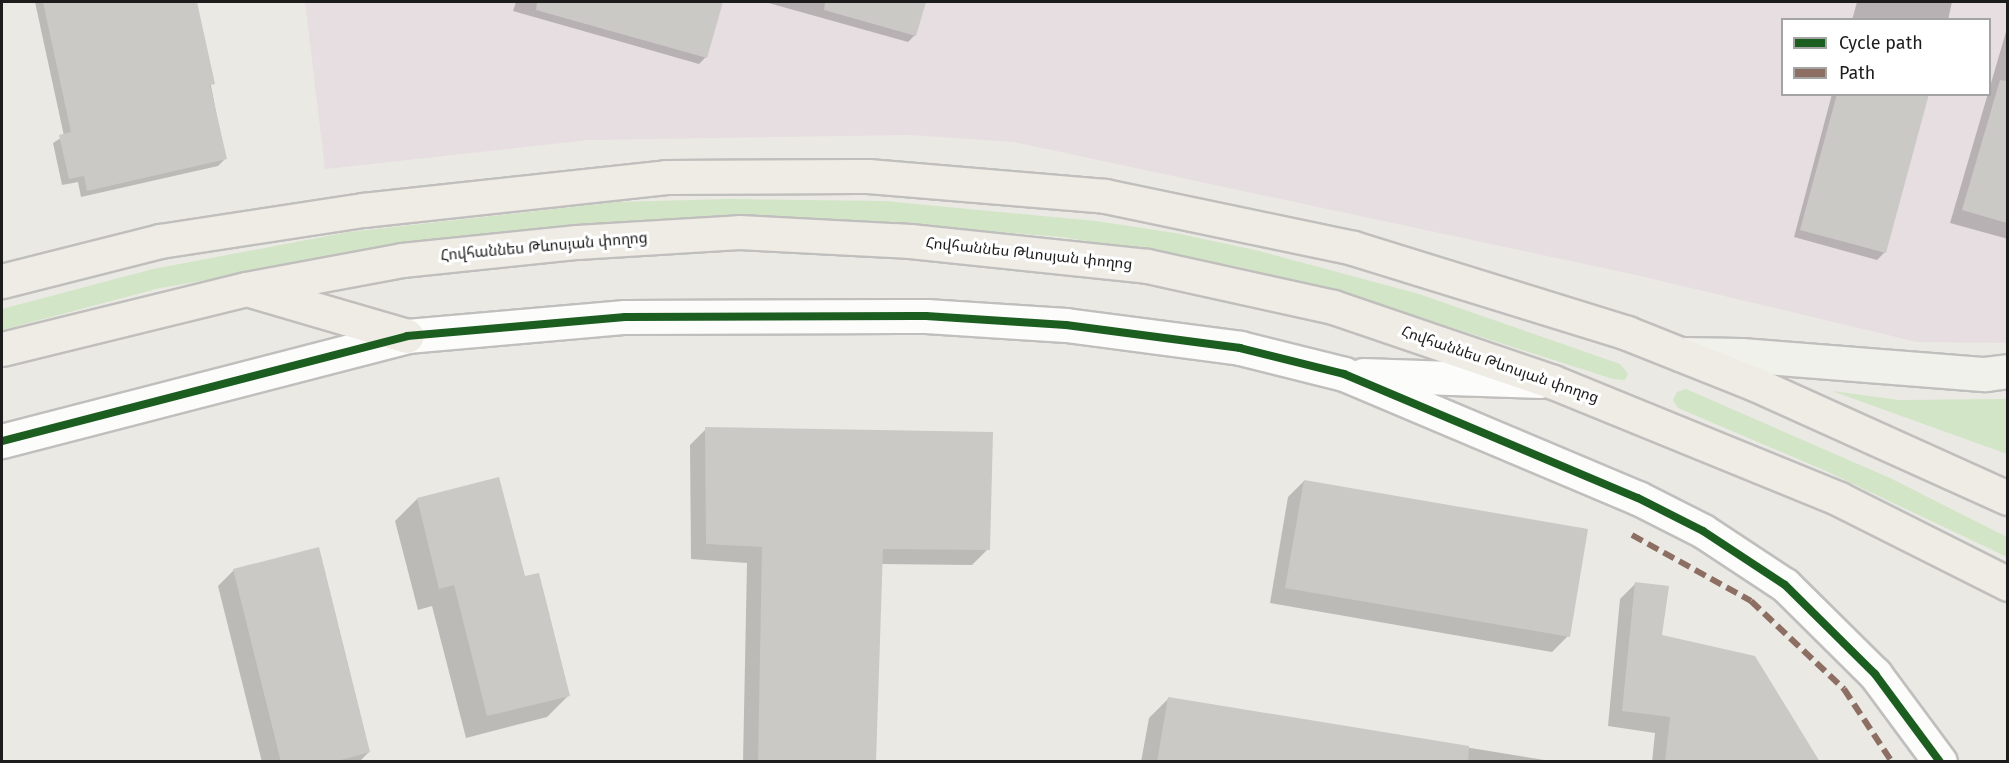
<!DOCTYPE html>
<html>
<head>
<meta charset="utf-8">
<style>
	body { margin:0 }
	#map { position:relative; width:2009px; height:763px; overflow:hidden; background:#eae9e4; font-family:"Fira Sans","Noto Sans Armenian",sans-serif }
	div>[style] { position:absolute }
	.industrial>* { inset:0; background:#e7dee1 }
	.grass>* { inset:0; background:#d2e5c6 }
	.shadow>* { inset:0; background:#0003 }
	.building>* { inset:0; background:#cbc9c6 }
	.roads { filter:drop-shadow(2px 0 #c0bfbd) drop-shadow(-2px 0 #c0bfbd) drop-shadow(0 2px #c0bfbd) drop-shadow(0 -2px #c0bfbd) }
	.tertiary>* { height:33px; margin:-16.5px; padding:0 16.5px; transform-origin:16.5px; border-radius:16.5px; background:#fcfcfb }
	.secondary>* { height:33px; margin:-16.5px; padding:0 16.5px; transform-origin:16.5px; border-radius:16.5px; background:#f0f1ea }
	.primary>* { height:33px; margin:-16.5px; padding:0 16.5px; transform-origin:16.5px; border-radius:16.5px; background:#eeece4 }
	.quiet>* { height:6px; margin-top:-3px; transform-origin:0; background:repeating-linear-gradient(90deg,#8d6e63 0 12px,transparent 0 18px) }
	.cycleway>* { height:8px; margin:-4px; padding:0 4px; transform-origin:4px; border-radius:4px; background:#1b5e20 }
	span { translate:-50% -50%; white-space:nowrap; text-align:center; line-height:1.15; -webkit-text-stroke:6px #fff; paint-order:stroke }
	.street-label { font-size:15px; color:#1c1c1c }
	.frame { position:absolute; inset:0; border:3px solid #1c1c1c; pointer-events:none }
	.legend { position:absolute; left:1781px; top:18px; width:210px; height:78px; box-sizing:border-box; background:#fff; border:2px solid #a4a4a4; margin:0; padding:8px 10px; list-style:none; font-size:18px; color:#1c1c1c }
	.legend li { display:flex; align-items:center; gap:12px; height:30px }
	.legend b { width:30px; border:2px solid #a4a4a4 }
</style>
</head>
<body>
<div id="map">
	<div class="industrial">
		<div style="clip-path:polygon(evenodd,305px 2px,2007px 2px,2007px 343px,1917px 342px,1636px 275px,1014px 142px,909px 135px,589px 140px,325px 169px,305px 2px,1782px 20px,1990px 20px,1990px 94px,1782px 94px,1782px 20px)"></div>
	</div>
	<div class="grass">
		<div style="clip-path:polygon(729px 199px,884px 201px,1096px 221px,1175px 233px,1255px 250px,1419px 294px,1620px 364px,1628px 374px,1625px 380px,1613px 379px,1341px 292px,1235px 266px,1062px 237px,890px 223px,740px 217px,620px 222px,491px 234px,353px 255px,160px 288px,2px 330px,2px 309px,153px 269px,349px 232px,617px 202px)"></div>
		<div style="clip-path:polygon(1686px 389px,1890px 478px,2007px 537px,2007px 557px,1826px 471px,1678px 408px,1673px 400px,1677px 392px)"></div>
		<div style="clip-path:polygon(1832px 391px,1899px 400px,2007px 399px,2007px 454px)"></div>
	</div>
	<div class="shadow">
		<div style="clip-path:polygon(35px 2px,195px 2px,225px 159px,218px 166px,81px 197px,78px 182px,62px 185px,53px 143px,64px 136px)"></div>
		<div style="clip-path:polygon(516px 2px,722px 2px,705px 58px,699px 64px,513px 11px)"></div>
		<div style="clip-path:polygon(765px 2px,924px 2px,915px 35px,908px 42px)"></div>
		<div style="clip-path:polygon(1857px 2px,1952px 2px,1948px 20px,1852px 20px)"></div>
		<div style="clip-path:polygon(2008px 25px,2008px 239px,1950px 223px)"></div>
		<div style="clip-path:polygon(1832px 94px,1927px 94px,1885px 252px,1877px 260px,1794px 237px)"></div>
		<div style="clip-path:polygon(706px 429px,988px 549px,972px 565px,881px 564px,875px 762px,743px 762px,747px 563px,691px 559px,690px 445px)"></div>
		<div style="clip-path:polygon(1304px 481px,1568px 636px,1552px 652px,1270px 603px,1288px 497px)"></div>
		<div style="clip-path:polygon(417px 499px,524px 578px,569px 695px,547px 717px,466px 738px,432px 606px,418px 610px,395px 521px)"></div>
		<div style="clip-path:polygon(234px 570px,369px 752px,359px 762px,262px 762px,218px 586px)"></div>
		<div style="clip-path:polygon(1636px 583px,1660px 636px,1818px 762px,1652px 762px,1655px 733px,1608px 726px,1620px 599px)"></div>
		<div style="clip-path:polygon(1168px 699px,1557px 762px,1141px 762px,1149px 718px)"></div>
	</div>
	<div class="building">
		<div style="clip-path:polygon(43px 2px,197px 2px,215px 84px,210px 85px,227px 159px,87px 191px,84px 176px,69px 179px,59px 135px,71px 132px)"></div>
		<div style="clip-path:polygon(537px 2px,723px 2px,707px 58px,536px 10px)"></div>
		<div style="clip-path:polygon(825px 2px,926px 2px,916px 36px,824px 10px)"></div>
		<div style="clip-path:polygon(2000px 80px,2007px 81px,2007px 223px,1962px 210px)"></div>
		<div style="clip-path:polygon(1837px 94px,1929px 94px,1886px 253px,1800px 230px)"></div>
		<div style="clip-path:polygon(705px 427px,993px 432px,990px 550px,883px 549px,876px 762px,758px 762px,762px 547px,706px 544px)"></div>
		<div style="clip-path:polygon(499px 477px,525px 576px,539px 573px,570px 696px,487px 716px,454px 585px,439px 589px,417px 498px)"></div>
		<div style="clip-path:polygon(1304px 480px,1588px 529px,1570px 637px,1285px 588px)"></div>
		<div style="clip-path:polygon(319px 547px,370px 752px,334px 762px,281px 762px,233px 569px)"></div>
		<div style="clip-path:polygon(1635px 582px,1669px 586px,1662px 635px,1755px 656px,1820px 762px,1665px 762px,1670px 717px,1622px 711px)"></div>
		<div style="clip-path:polygon(1168px 697px,1469px 746px,1468px 762px,1157px 762px)"></div>
	</div>
	<div class="roads">
		<div class="tertiary">
			<div style="left:1363px;top:375px;width:177px;rotate:1.9deg"></div>
			<div style="left:2px;top:441px;width:418px;rotate:-14.5deg"></div>
			<div style="left:407px;top:336px;width:219px;rotate:-5deg"></div>
			<div style="left:625px;top:317px;width:301px;rotate:-0.2deg"></div>
			<div style="left:926px;top:316px;width:140px;rotate:3.7deg"></div>
			<div style="left:1066px;top:325px;width:176px;rotate:7.5deg"></div>
			<div style="left:1240px;top:348px;width:107px;rotate:14deg"></div>
			<div style="left:1344px;top:374px;width:319px;rotate:22.9deg"></div>
			<div style="left:1638px;top:498px;width:73px;rotate:26.9deg"></div>
			<div style="left:1703px;top:531px;width:98px;rotate:33.4deg"></div>
			<div style="left:1785px;top:585px;width:127px;rotate:44.7deg"></div>
			<div style="left:1875px;top:674px;width:109px;rotate:53.5deg"></div>
		</div>
		<div class="secondary">
			<div style="left:1680px;top:354px;width:61px;rotate:0.9deg"></div>
			<div style="left:1741px;top:355px;width:245px;rotate:4.5deg"></div>
			<div style="left:1985px;top:374px;width:23px;rotate:-7deg"></div>
		</div>
		<div class="primary">
			<div style="left:2px;top:281px;width:163px;rotate:-14.2deg"></div>
			<div style="left:160px;top:241px;width:205px;rotate:-8.7deg"></div>
			<div style="left:363px;top:210px;width:305px;rotate:-6.2deg"></div>
			<div style="left:666px;top:177px;width:202px;rotate:-0.3deg"></div>
			<div style="left:868px;top:176px;width:238px;rotate:4.8deg"></div>
			<div style="left:1105px;top:196px;width:253px;rotate:11.8deg"></div>
			<div style="left:1353px;top:248px;width:287px;rotate:17.2deg"></div>
			<div style="left:1627px;top:333px;width:138px;rotate:21.7deg"></div>
			<div style="left:1755px;top:384px;width:277px;rotate:24.3deg"></div>
			<div style="left:253px;top:291px;width:160px;rotate:16.3deg"></div>
			<div style="left:2px;top:349px;width:251px;rotate:-13.8deg"></div>
			<div style="left:246px;top:289px;width:159px;rotate:-10.5deg"></div>
			<div style="left:402px;top:260px;width:176px;rotate:-5.9deg"></div>
			<div style="left:577px;top:242px;width:162px;rotate:-3.5deg"></div>
			<div style="left:739px;top:232px;width:171px;rotate:3deg"></div>
			<div style="left:910px;top:241px;width:238px;rotate:6deg"></div>
			<div style="left:1147px;top:266px;width:190px;rotate:12.4deg"></div>
			<div style="left:1333px;top:307px;width:232px;rotate:18.8deg"></div>
			<div style="left:1553px;top:382px;width:309px;rotate:22.2deg"></div>
			<div style="left:1839px;top:499px;width:189px;rotate:26.7deg"></div>
		</div>
	</div>
	<div class="quiet">
		<div style="left:1632px;top:535px;width:136px;rotate:29deg"></div>
		<div style="left:1751px;top:601px;width:128px;rotate:43.4deg"></div>
		<div style="left:1844px;top:689px;width:87px;rotate:56.7deg"></div>
	</div>
	<div class="cycleway">
		<div style="left:2px;top:441px;width:418px;rotate:-14.5deg"></div>
		<div style="left:407px;top:336px;width:219px;rotate:-5deg"></div>
		<div style="left:625px;top:317px;width:301px;rotate:-0.2deg"></div>
		<div style="left:926px;top:316px;width:140px;rotate:3.7deg"></div>
		<div style="left:1066px;top:325px;width:176px;rotate:7.5deg"></div>
		<div style="left:1240px;top:348px;width:107px;rotate:14deg"></div>
		<div style="left:1344px;top:374px;width:319px;rotate:22.9deg"></div>
		<div style="left:1638px;top:498px;width:73px;rotate:26.9deg"></div>
		<div style="left:1703px;top:531px;width:98px;rotate:33.4deg"></div>
		<div style="left:1785px;top:585px;width:127px;rotate:44.7deg"></div>
		<div style="left:1875px;top:674px;width:109px;rotate:53.5deg"></div>
	</div>
	<div class="street-label">
		<span style="left:544px;top:247px;rotate:-5deg">Հովհաննես Թևոսյան փողոց</span>
		<span style="left:1029px;top:254px;rotate:6deg">Հովհաննես Թևոսյան փողոց</span>
		<span style="left:1500px;top:365px;rotate:19deg">Հովհաննես Թևոսյան փողոց</span>
	</div>
	<div class="frame"></div>
	<ul class="legend">
	<li><b style="height:8px;background:#1b5e20"></b>Cycle path</li>
	<li><b style="height:8px;background:#8d6e63"></b>Path</li>
	</ul>
</div>
</body>
</html>
